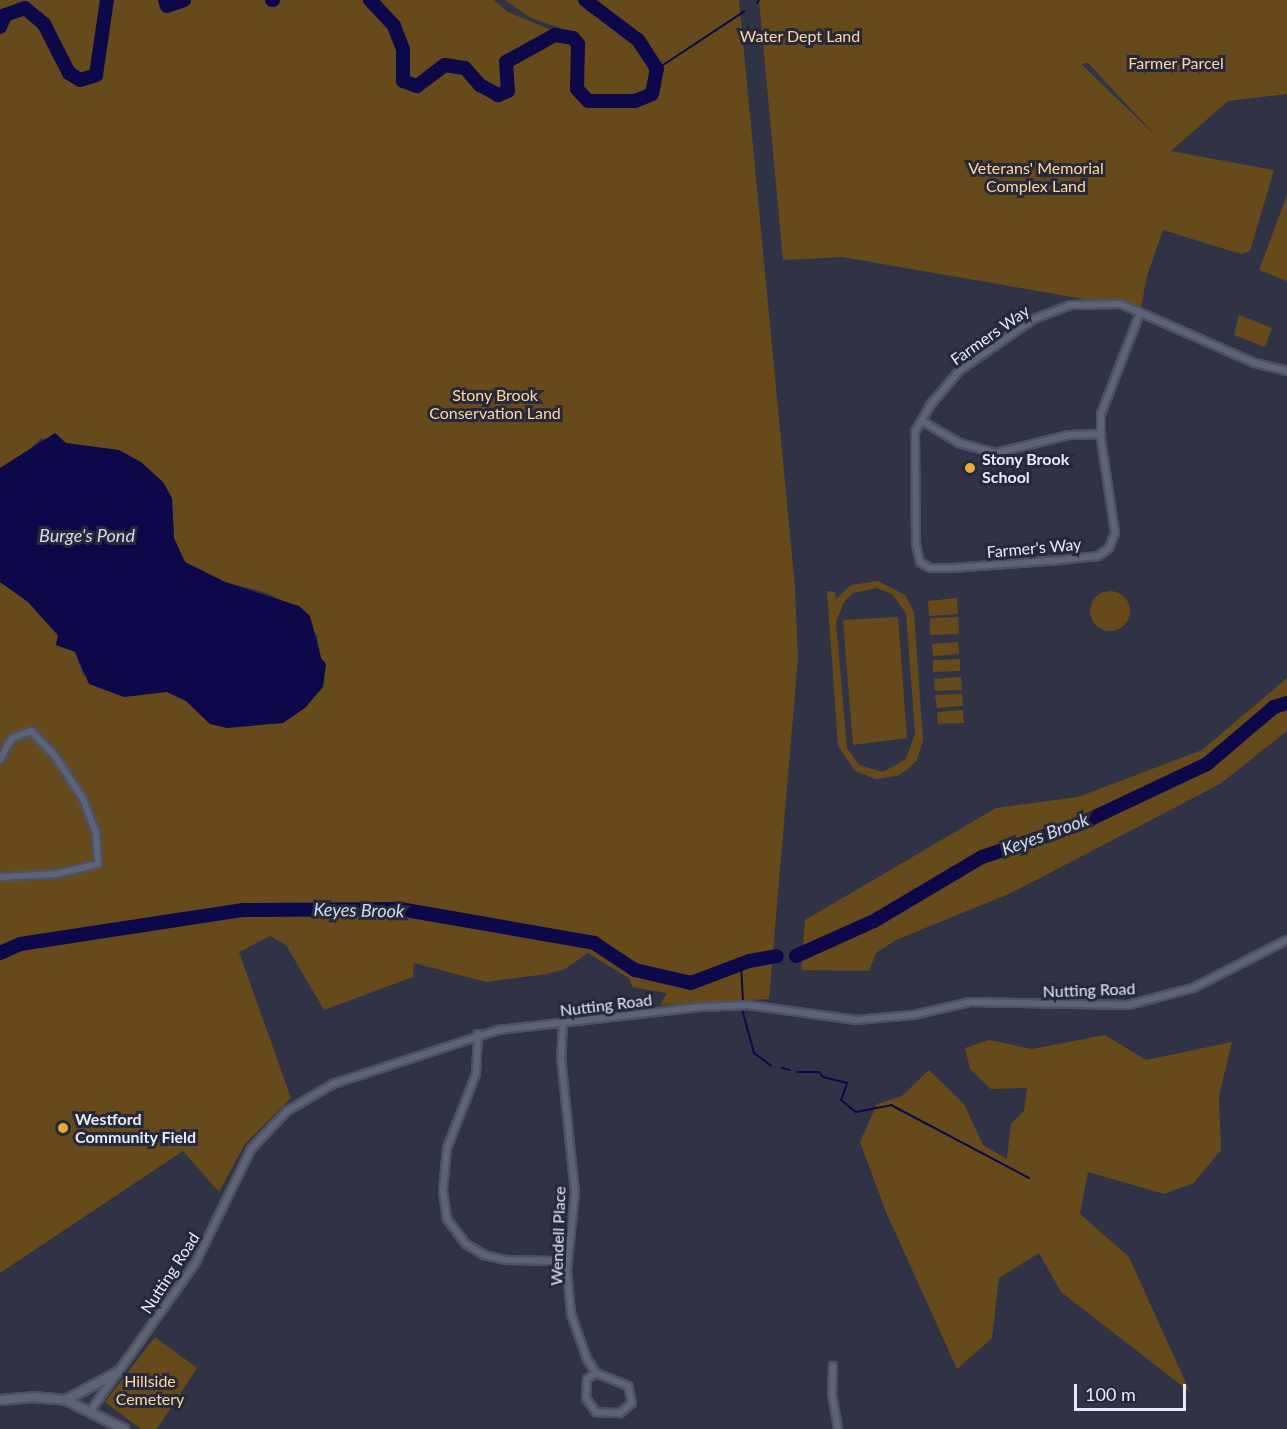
<!DOCTYPE html>
<html>
<head>
<meta charset="utf-8">
<style>
	body { margin:0 }
	#map { position:relative; width:1287px; height:1429px; overflow:hidden; background:#2f3345; font-family:Lato,sans-serif }
	div>[style] { position:absolute }
	.green>* { inset:0; background:#674a1b }
	.round { border-radius:50% }
	.water>* { inset:0; background:#0d084a }
	.stream>* { height:2px; margin:-1px; padding:0 1px; transform-origin:1px; border-radius:1px; background:#0d084a }
	.river>* { height:14px; margin:-7px; padding:0 7px; transform-origin:7px; border-radius:7px; background:#0d084a }
	.roads { filter:drop-shadow(2px 0 #4d5160) drop-shadow(-2px 0 #4d5160) drop-shadow(0 2px #4d5160) drop-shadow(0 -2px #4d5160) }
	.street>* { height:6px; margin:-3px; padding:0 3px; transform-origin:3px; border-radius:3px; background:#5e6477 }
	.secondary>* { height:8px; margin:-4px; padding:0 4px; transform-origin:4px; border-radius:4px; background:#5e6477 }
	.dots>* { width:16px; height:16px; translate:-50% -50%; box-sizing:border-box; border:3px solid #25293a; border-radius:50% }
	span { translate:-50% -50%; white-space:nowrap; text-align:center; line-height:1.15; -webkit-text-stroke:6px #25293a; paint-order:stroke }
	.park-label { font-size:16px; color:#fed79d }
	.street-label { font-size:16px; color:#e7eaf6 }
	.poi-label { font-size:16px; color:#e7eaf6; font-weight:700 }
	.left { translate:0 -50%; text-align:left }
	.water-label { font-size:18px; color:#d4daee; font-style:italic }
	.scale { position:absolute; left:1074px; top:1384px; width:112px; height:27px; box-sizing:border-box; border:3px solid #e7eaf6; border-top:0; padding-left:8px; font-size:18px; line-height:21px; white-space:nowrap; color:#e7eaf6; -webkit-text-stroke:4px #25293a; paint-order:stroke }
</style>
</head>
<body>
<div id="map">
	<div class="green">
		<div style="clip-path:polygon(0 0,494px 0,508px 12px,556px 32px,566px 30px,531px 18px,505px 0,739px 0,795px 587px,798px 658px,769px 999px,660px 1005px,667px 993px,632px 987px,630px 979px,588px 953px,565px 969px,547px 974px,486px 982px,414px 963px,413px 977px,324px 1010px,286px 945px,270px 936px,239px 952px,291px 1098px,245px 1144px,219px 1192px,183px 1151px,0 1273px,0 582px,28px 602px,58px 636px,56px 645px,75px 651px,83px 675px,134px 696px,149px 691px,167px 692px,186px 701px,210px 724px,321px 658px,317px 635px,290px 605px,267px 593px,225px 582px,185px 562px,174px 538px,172px 498px,72px 444px,41px 438px,22px 457px,0 468px)"></div>
		<div style="clip-path:polygon(evenodd,759px 0,1287px 0,1287px 94px,1228px 101px,1171px 151px,1274px 170px,1250px 251px,1241px 254px,1163px 230px,1147px 276px,1140px 313px,1124px 306px,842px 257px,783px 260px,759px 0,1088px 63px,1157px 137px,1081px 64px,1088px 63px)"></div>
		<div style="clip-path:polygon(1287px 195px,1287px 281px,1259px 270px)"></div>
		<div style="clip-path:polygon(1239px 315px,1272px 328px,1265px 347px,1234px 335px)"></div>
		<div style="clip-path:polygon(evenodd,878px 581px,905px 595px,914px 612px,923px 740px,917px 760px,908px 769px,897px 776px,876px 779px,855px 771px,838px 746px,827px 591px,835px 592px,836px 599px,851px 585px,878px 581px,877px 588px,892px 594px,906px 613px,915px 733px,906px 759px,883px 772px,859px 765px,847px 748px,836px 622px,844px 602px,853px 593px,877px 588px)"></div>
		<div class="round" style="left:1090px;top:591px;width:40px;height:40px"></div>
		<div style="clip-path:polygon(957px 598px,958px 614px,929px 616px,928px 601px)"></div>
		<div style="clip-path:polygon(898px 617px,907px 738px,853px 745px,843px 620px)"></div>
		<div style="clip-path:polygon(958px 617px,959px 634px,930px 635px,930px 618px)"></div>
		<div style="clip-path:polygon(958px 642px,959px 654px,933px 656px,932px 644px)"></div>
		<div style="clip-path:polygon(960px 659px,960px 671px,933px 672px,933px 660px)"></div>
		<div style="clip-path:polygon(961px 677px,962px 690px,935px 691px,934px 679px)"></div>
		<div style="clip-path:polygon(1287px 678px,1287px 731px,1220px 784px,1011px 893px,896px 940px,876px 953px,869px 971px,801px 970px,805px 920px,996px 808px,1078px 797px,1202px 750px)"></div>
		<div style="clip-path:polygon(962px 694px,963px 706px,937px 708px,935px 695px)"></div>
		<div style="clip-path:polygon(963px 710px,964px 723px,938px 724px,937px 712px)"></div>
		<div style="clip-path:polygon(1105px 1035px,1146px 1060px,1232px 1042px,1219px 1096px,1221px 1150px,1194px 1183px,1164px 1194px,1088px 1172px,1080px 1214px,1129px 1257px,1190px 1392px,1061px 1292px,1039px 1253px,999px 1278px,992px 1338px,957px 1369px,886px 1212px,860px 1142px,877px 1104px,902px 1096px,929px 1070px,964px 1104px,983px 1145px,1007px 1159px,1011px 1124px,1024px 1111px,1027px 1088px,991px 1089px,970px 1069px,965px 1048px,989px 1040px,1032px 1049px)"></div>
		<div style="clip-path:polygon(155px 1337px,197px 1368px,157px 1429px,141px 1429px,105px 1402px)"></div>
	</div>
	<div class="water">
		<div style="clip-path:polygon(55px 433px,66px 443px,119px 450px,141px 462px,163px 482px,172px 498px,174px 538px,185px 562px,225px 582px,299px 606px,310px 616px,321px 658px,326px 664px,323px 687px,305px 708px,283px 723px,227px 728px,210px 724px,186px 701px,167px 692px,124px 697px,89px 684px,75px 652px,56px 645px,58px 635px,28px 602px,0 582px,0 468px)"></div>
	</div>
	<div class="stream">
		<div style="left:757px;top:3px;width:4px;rotate:-56deg"></div>
		<div style="left:657px;top:69px;width:105px;rotate:-33.4deg"></div>
		<div style="left:741px;top:964px;width:38px;rotate:87deg"></div>
		<div style="left:742px;top:1009px;width:46px;rotate:74.7deg"></div>
		<div style="left:754px;top:1053px;width:21px;rotate:37deg"></div>
		<div style="left:782px;top:1068px;width:8px;rotate:14deg"></div>
		<div style="left:797px;top:1072px;width:22px"></div>
		<div style="left:819px;top:1072px;width:6px;rotate:51deg"></div>
		<div style="left:823px;top:1077px;width:25px;rotate:14deg"></div>
		<div style="left:847px;top:1083px;width:18px;rotate:109deg"></div>
		<div style="left:841px;top:1100px;width:19px;rotate:39deg"></div>
		<div style="left:856px;top:1112px;width:36px;rotate:-11deg"></div>
		<div style="left:891px;top:1105px;width:156px;rotate:27.9deg"></div>
	</div>
	<div class="river">
		<div style="left:165px;top:0;width:6px;rotate:72deg"></div>
		<div style="left:167px;top:6px;width:18px;rotate:-19deg"></div>
		<div style="left:272px;top:0;width:1px"></div>
		<div style="left:370px;top:0;width:35px;rotate:47deg"></div>
		<div style="left:394px;top:26px;width:25px;rotate:69deg"></div>
		<div style="left:403px;top:49px;width:32px;rotate:90deg"></div>
		<div style="left:403px;top:81px;width:15px;rotate:20deg"></div>
		<div style="left:417px;top:86px;width:35px;rotate:-37deg"></div>
		<div style="left:445px;top:65px;width:20px;rotate:9deg"></div>
		<div style="left:465px;top:68px;width:23px;rotate:49deg"></div>
		<div style="left:480px;top:85px;width:21px;rotate:29deg"></div>
		<div style="left:498px;top:95px;width:11px;rotate:-22deg"></div>
		<div style="left:508px;top:91px;width:29px;rotate:-94deg"></div>
		<div style="left:506px;top:62px;width:56px;rotate:-28.9deg"></div>
		<div style="left:555px;top:35px;width:18px;rotate:9deg"></div>
		<div style="left:573px;top:38px;width:8px;rotate:50deg"></div>
		<div style="left:578px;top:44px;width:45px;rotate:91.3deg"></div>
		<div style="left:577px;top:89px;width:16px;rotate:47deg"></div>
		<div style="left:588px;top:101px;width:47px"></div>
		<div style="left:635px;top:101px;width:18px;rotate:-22deg"></div>
		<div style="left:652px;top:94px;width:25px;rotate:-79deg"></div>
		<div style="left:657px;top:69px;width:35px;rotate:-123deg"></div>
		<div style="left:638px;top:40px;width:66px;rotate:-143deg"></div>
		<div style="left:0;top:27px;width:13px;rotate:-67deg"></div>
		<div style="left:5px;top:15px;width:21px;rotate:-19deg"></div>
		<div style="left:25px;top:8px;width:25px;rotate:40deg"></div>
		<div style="left:44px;top:24px;width:55px;rotate:63deg"></div>
		<div style="left:69px;top:73px;width:13px;rotate:32deg"></div>
		<div style="left:80px;top:80px;width:17px;rotate:-17deg"></div>
		<div style="left:96px;top:75px;width:76px;rotate:-81.7deg"></div>
		<div style="left:0;top:953px;width:22px;rotate:-24deg"></div>
		<div style="left:20px;top:944px;width:226px;rotate:-8.7deg"></div>
		<div style="left:243px;top:910px;width:157px;rotate:-0.4deg"></div>
		<div style="left:400px;top:909px;width:197px;rotate:9.9deg"></div>
		<div style="left:594px;top:943px;width:49px;rotate:33.4deg"></div>
		<div style="left:635px;top:970px;width:57px;rotate:13.1deg"></div>
		<div style="left:691px;top:983px;width:62px;rotate:-20.8deg"></div>
		<div style="left:749px;top:961px;width:28px;rotate:-10deg"></div>
		<div style="left:796px;top:956px;width:85px;rotate:-24.2deg"></div>
		<div style="left:874px;top:921px;width:126px;rotate:-30.7deg"></div>
		<div style="left:982px;top:857px;width:103px;rotate:-18.6deg"></div>
		<div style="left:1080px;top:824px;width:140px;rotate:-25.3deg"></div>
		<div style="left:1207px;top:764px;width:88px;rotate:-40.4deg"></div>
		<div style="left:1274px;top:707px;width:14px;rotate:-17deg"></div>
	</div>
	<div class="roads">
		<div class="street">
			<div style="left:1140px;top:313px;width:108px;rotate:111.1deg"></div>
			<div style="left:1101px;top:414px;width:25px;rotate:90deg"></div>
			<div style="left:1101px;top:439px;width:95px;rotate:81.5deg"></div>
			<div style="left:1115px;top:533px;width:16px;rotate:112deg"></div>
			<div style="left:1109px;top:548px;width:14px;rotate:144deg"></div>
			<div style="left:1098px;top:556px;width:37px;rotate:174deg"></div>
			<div style="left:1061px;top:560px;width:110px;rotate:175.8deg"></div>
			<div style="left:951px;top:568px;width:21px;rotate:180deg"></div>
			<div style="left:930px;top:568px;width:12px;rotate:-149deg"></div>
			<div style="left:920px;top:562px;width:17px;rotate:-103deg"></div>
			<div style="left:916px;top:545px;width:113px;rotate:-90.5deg"></div>
			<div style="left:915px;top:432px;width:34px;rotate:-60deg"></div>
			<div style="left:932px;top:403px;width:43px;rotate:-49.7deg"></div>
			<div style="left:960px;top:370px;width:90px;rotate:-34.6deg"></div>
			<div style="left:1034px;top:319px;width:39px;rotate:-21deg"></div>
			<div style="left:1070px;top:305px;width:51px;rotate:-1.1deg"></div>
			<div style="left:1121px;top:304px;width:146px;rotate:23.8deg"></div>
			<div style="left:1255px;top:363px;width:33px;rotate:14deg"></div>
			<div style="left:922px;top:421px;width:43px;rotate:30.7deg"></div>
			<div style="left:959px;top:443px;width:38px;rotate:15deg"></div>
			<div style="left:996px;top:453px;width:75px;rotate:-13.9deg"></div>
			<div style="left:1069px;top:435px;width:32px;rotate:-2deg"></div>
			<div style="left:0;top:759px;width:24px;rotate:-60deg"></div>
			<div style="left:12px;top:738px;width:20px;rotate:-20deg"></div>
			<div style="left:31px;top:731px;width:35px;rotate:46deg"></div>
			<div style="left:55px;top:756px;width:51px;rotate:56.9deg"></div>
			<div style="left:83px;top:799px;width:36px;rotate:69deg"></div>
			<div style="left:96px;top:833px;width:31px;rotate:86deg"></div>
			<div style="left:98px;top:864px;width:43px;rotate:166.6deg"></div>
			<div style="left:56px;top:874px;width:56px;rotate:176.9deg"></div>
			<div style="left:563px;top:1023px;width:34px;rotate:93deg"></div>
			<div style="left:561px;top:1057px;width:137px;rotate:84.1deg"></div>
			<div style="left:575px;top:1193px;width:77px;rotate:95.9deg"></div>
			<div style="left:567px;top:1270px;width:44px;rotate:84.8deg"></div>
			<div style="left:571px;top:1314px;width:48px;rotate:70.4deg"></div>
			<div style="left:587px;top:1359px;width:17px;rotate:57deg"></div>
			<div style="left:596px;top:1373px;width:35px;rotate:22deg"></div>
			<div style="left:628px;top:1386px;width:17px;rotate:77deg"></div>
			<div style="left:632px;top:1403px;width:16px;rotate:140deg"></div>
			<div style="left:620px;top:1413px;width:24px;rotate:-178deg"></div>
			<div style="left:596px;top:1412px;width:17px;rotate:-126deg"></div>
			<div style="left:586px;top:1398px;width:19px;rotate:-87deg"></div>
			<div style="left:587px;top:1379px;width:11px;rotate:-34deg"></div>
			<div style="left:478px;top:1034px;width:40px;rotate:92.9deg"></div>
			<div style="left:476px;top:1074px;width:79px;rotate:111.4deg"></div>
			<div style="left:447px;top:1148px;width:43px;rotate:95.3deg"></div>
			<div style="left:443px;top:1191px;width:28px;rotate:82deg"></div>
			<div style="left:447px;top:1219px;width:31px;rotate:53deg"></div>
			<div style="left:466px;top:1244px;width:21px;rotate:31deg"></div>
			<div style="left:484px;top:1255px;width:22px;rotate:13deg"></div>
			<div style="left:505px;top:1260px;width:51px;rotate:1.1deg"></div>
			<div style="left:556px;top:1261px;width:14px;rotate:39deg"></div>
			<div style="left:833px;top:1366px;width:28px;rotate:92deg"></div>
			<div style="left:832px;top:1394px;width:36px;rotate:80deg"></div>
			<div style="left:91px;top:1410px;width:181px;rotate:-54.6deg"></div>
			<div style="left:196px;top:1262px;width:126px;rotate:-64deg"></div>
			<div style="left:251px;top:1149px;width:52px;rotate:-46.5deg"></div>
			<div style="left:287px;top:1111px;width:53px;rotate:-30.4deg"></div>
			<div style="left:333px;top:1084px;width:174px;rotate:-18.1deg"></div>
			<div style="left:498px;top:1030px;width:203px;rotate:-6.5deg"></div>
			<div style="left:700px;top:1007px;width:48px;rotate:-2.4deg"></div>
			<div style="left:748px;top:1005px;width:109px;rotate:7.9deg"></div>
			<div style="left:856px;top:1020px;width:57px;rotate:-5deg"></div>
			<div style="left:913px;top:1015px;width:58px;rotate:-12.8deg"></div>
			<div style="left:970px;top:1002px;width:158px;rotate:1.1deg"></div>
			<div style="left:1128px;top:1005px;width:67px;rotate:-14.7deg"></div>
			<div style="left:1193px;top:988px;width:106px;rotate:-27.1deg"></div>
		</div>
		<div class="secondary">
			<div style="left:0;top:1400px;width:33px;rotate:-5deg"></div>
			<div style="left:33px;top:1397px;width:33px;rotate:5deg"></div>
			<div style="left:66px;top:1400px;width:65px;rotate:26.6deg"></div>
			<div style="left:66px;top:1400px;width:59px;rotate:-28.3deg"></div>
		</div>
	</div>
	<div class="dots">
		<div style="left:970px;top:468px;background:#eaaa39"></div>
		<div style="left:63px;top:1128px;background:#eaaa39"></div>
	</div>
	<div class="park-label">
		<span style="left:800px;top:36px">Water Dept Land</span>
		<span style="left:1176px;top:63px">Farmer Parcel</span>
		<span style="left:1036px;top:177px">Veterans' Memorial<br>Complex Land</span>
		<span style="left:495px;top:404px">Stony Brook<br>Conservation Land</span>
		<span style="left:150px;top:1390px">Hillside<br>Cemetery</span>
	</div>
	<div class="street-label">
		<span style="left:990px;top:335px;rotate:-35deg">Farmers Way</span>
		<span style="left:1034px;top:548px;rotate:-5deg">Farmer's Way</span>
		<span style="left:1089px;top:990px;rotate:-2deg">Nutting Road</span>
		<span style="left:606px;top:1005px;rotate:-7deg">Nutting Road</span>
		<span style="left:558px;top:1236px;rotate:-88deg">Wendell Place</span>
		<span style="left:170px;top:1273px;rotate:-57deg">Nutting Road</span>
	</div>
	<div class="poi-label">
		<span class="left" style="left:982px;top:468px">Stony Brook<br>School</span>
		<span class="left" style="left:75px;top:1128px">Westford<br>Community Field</span>
	</div>
	<div class="water-label">
		<span style="left:87px;top:535px">Burge's Pond</span>
		<span style="left:1045px;top:834px;rotate:-20deg">Keyes Brook</span>
		<span style="left:359px;top:910px;rotate:1deg">Keyes Brook</span>
	</div>
	<div class="scale">100 m</div>
</div>
</body>
</html>
